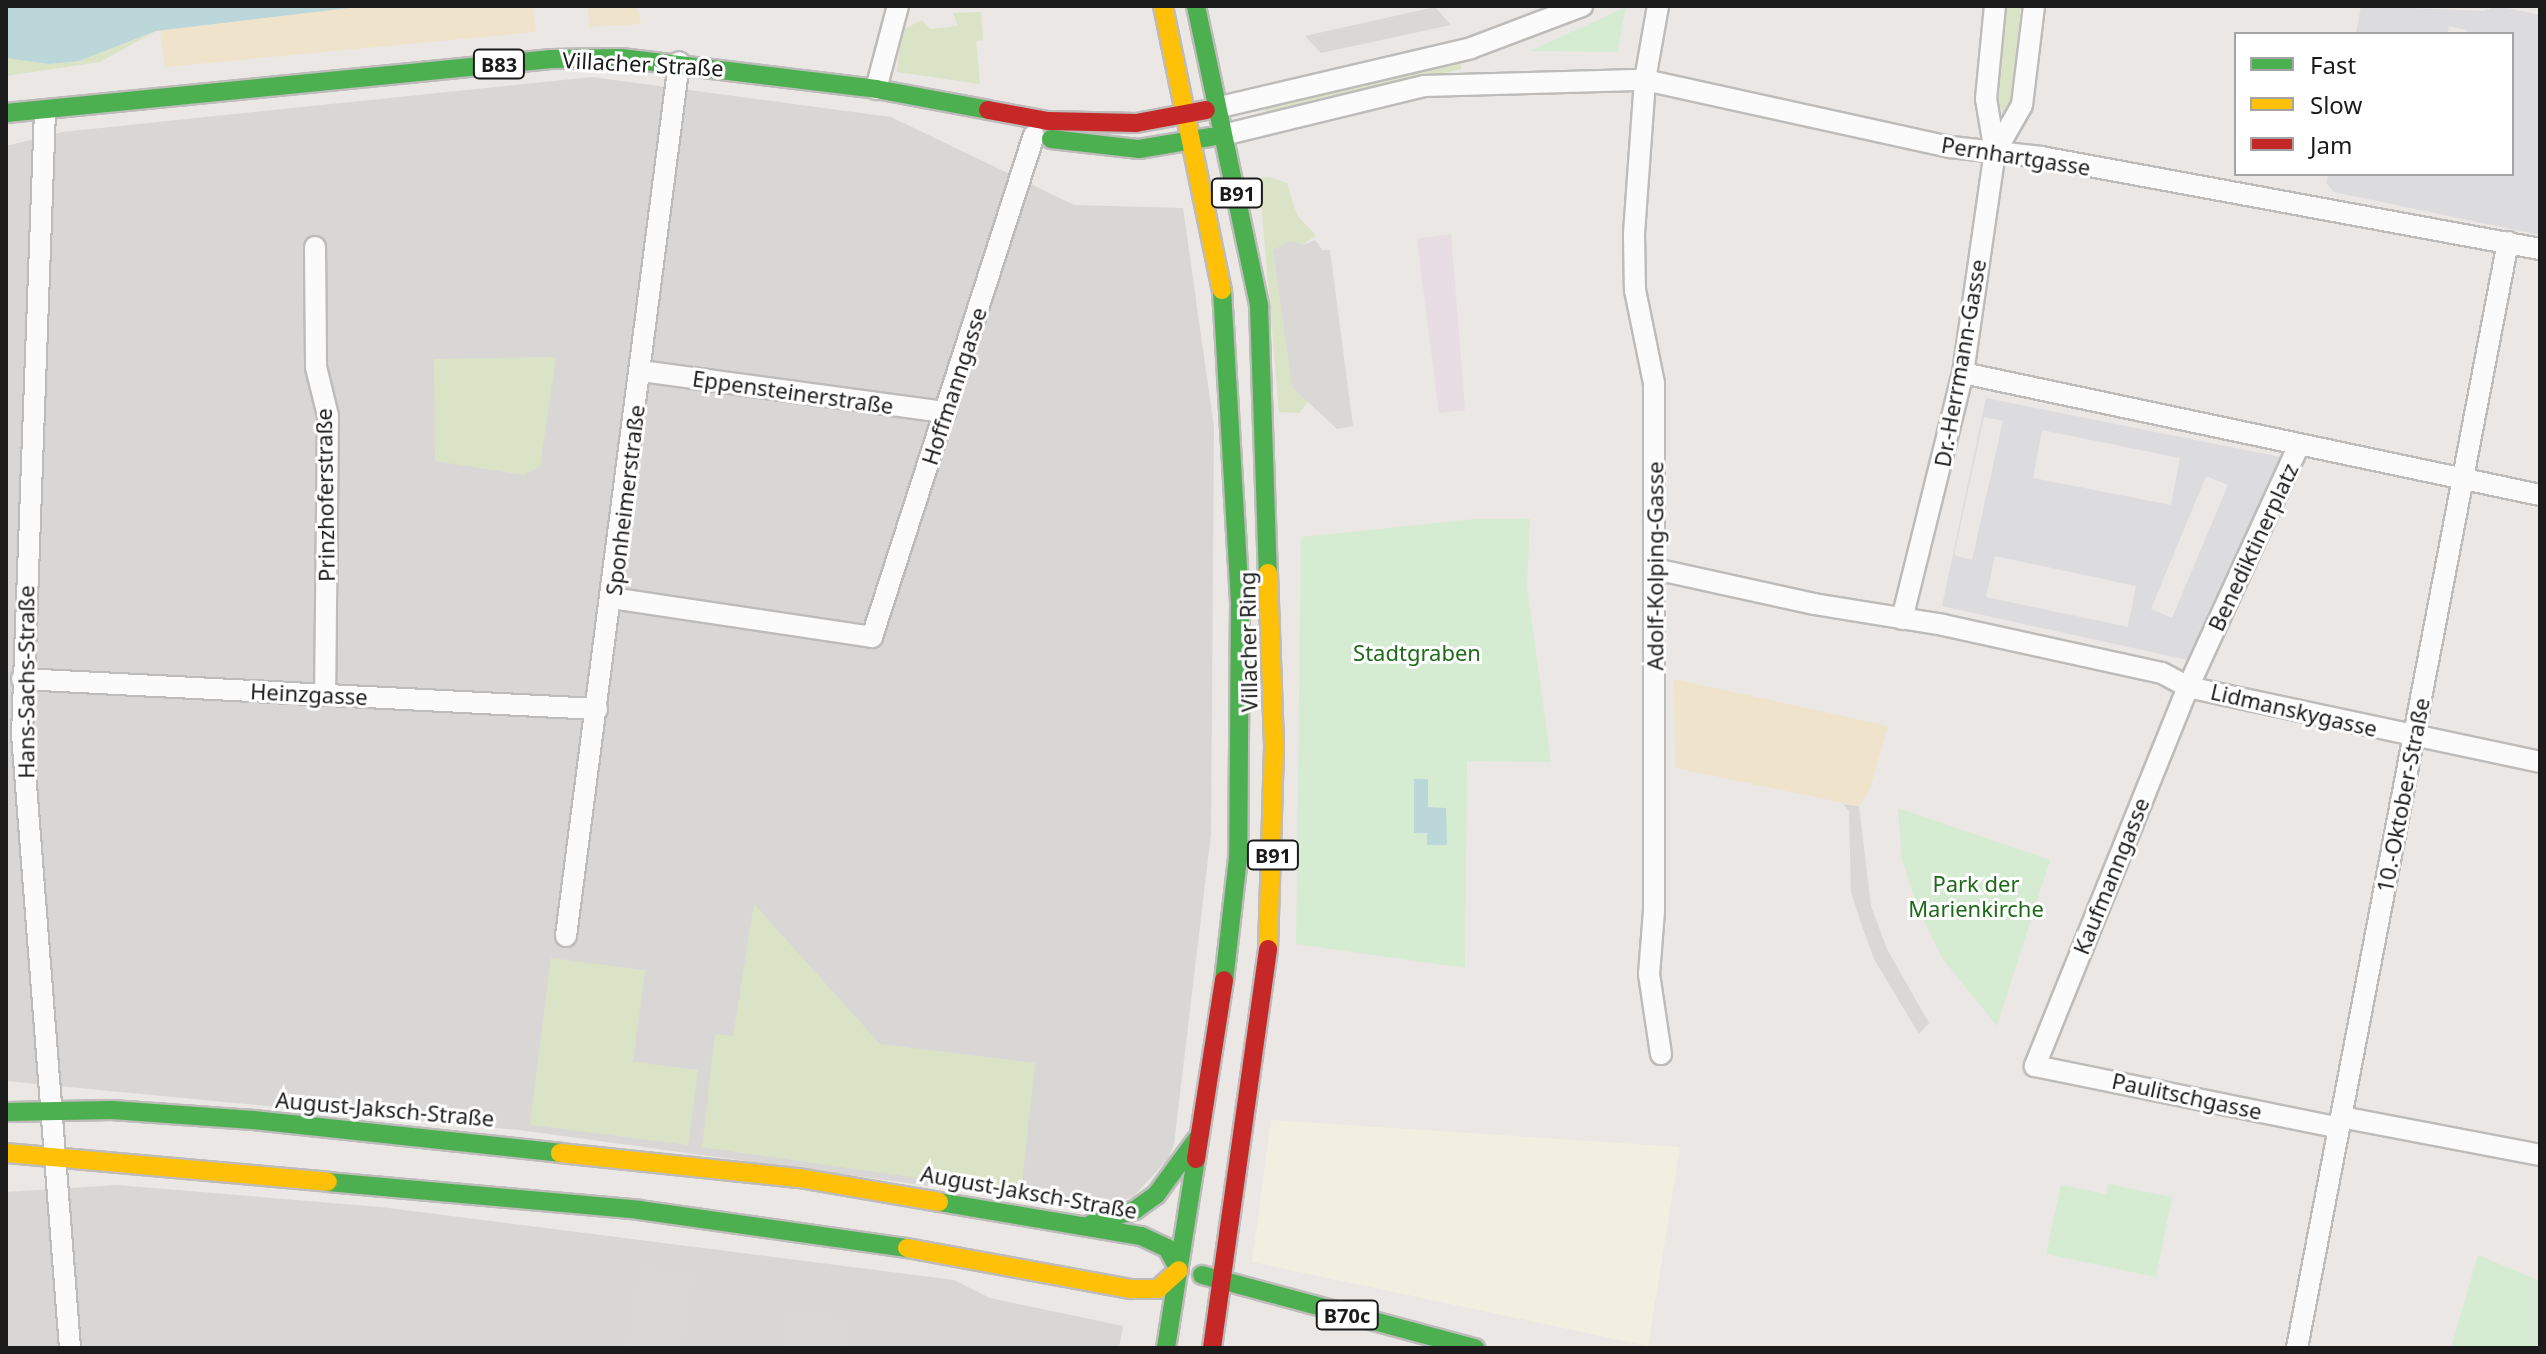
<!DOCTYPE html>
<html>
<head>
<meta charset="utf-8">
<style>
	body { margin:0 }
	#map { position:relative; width:2546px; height:1354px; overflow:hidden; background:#eae7e4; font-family:"Noto Sans",sans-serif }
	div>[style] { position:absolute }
	.residential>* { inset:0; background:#d9d7d6 }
	.industrial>* { inset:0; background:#e7dde3 }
	.education>* { inset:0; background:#f3efe0 }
	.grass>* { inset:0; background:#dbe3c6 }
	.sand>* { inset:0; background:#f0e3cb }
	.park>* { inset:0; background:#d6ecd2 }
	.parking>* { inset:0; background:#dad8d7 }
	.plaza>* { inset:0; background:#dcdbde }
	.water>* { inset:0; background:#bcd7d9 }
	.roads { filter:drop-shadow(2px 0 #bdbcba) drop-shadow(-2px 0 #bdbcba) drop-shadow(0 2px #bdbcba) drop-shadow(0 -2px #bdbcba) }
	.street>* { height:20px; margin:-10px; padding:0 10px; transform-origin:10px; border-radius:10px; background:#fcfbfb }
	.fast>* { height:18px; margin:-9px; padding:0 9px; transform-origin:9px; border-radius:9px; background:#4caf50 }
	.slow>* { height:18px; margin:-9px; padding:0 9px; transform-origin:9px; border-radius:9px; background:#ffc107 }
	.jam>* { height:18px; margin:-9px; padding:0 9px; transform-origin:9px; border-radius:9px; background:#c62828 }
	span { translate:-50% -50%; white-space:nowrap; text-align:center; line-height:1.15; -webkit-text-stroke:6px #fff; paint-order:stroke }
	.shield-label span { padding:2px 6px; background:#fff; border:2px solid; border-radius:6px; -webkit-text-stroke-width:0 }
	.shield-label { font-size:20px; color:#1b1b1b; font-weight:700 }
	.street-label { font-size:22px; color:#1b1b1b }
	.park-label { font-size:22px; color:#1d6a18 }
	.frame { position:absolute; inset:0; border:8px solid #1b1b1b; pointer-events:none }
	.legend { position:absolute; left:2234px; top:32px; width:280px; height:144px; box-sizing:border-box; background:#fff; border:2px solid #a4a4a4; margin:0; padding:10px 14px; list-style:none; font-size:24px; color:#1b1b1b }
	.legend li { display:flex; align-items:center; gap:16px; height:40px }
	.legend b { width:40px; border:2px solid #a4a4a4 }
</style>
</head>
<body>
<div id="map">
	<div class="residential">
		<div style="clip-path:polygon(592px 77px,891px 117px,1074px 205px,1183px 208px,1214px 427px,1211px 834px,1174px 1144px,1169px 1158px,1133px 1197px,1094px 1208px,1076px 1206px,519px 1130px,6px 1081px,6px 146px,62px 132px)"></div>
		<div style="clip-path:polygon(117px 1185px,381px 1207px,954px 1280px,990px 1298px,1123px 1326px,1119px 1348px,6px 1348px,6px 1192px)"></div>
	</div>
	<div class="industrial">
		<div style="clip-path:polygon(1451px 234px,1465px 410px,1439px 413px,1417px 239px)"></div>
	</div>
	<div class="education">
		<div style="clip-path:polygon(1271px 1120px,1680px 1147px,1648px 1346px,1252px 1262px)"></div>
	</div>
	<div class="grass">
		<div style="clip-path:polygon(2006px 6px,2021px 6px,2010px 109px,2005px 115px,1996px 101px)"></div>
		<div style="clip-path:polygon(981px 12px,983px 40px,976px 41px,980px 84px,897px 72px,902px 30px,922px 20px,930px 29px,958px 26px,953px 13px)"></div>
		<div style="clip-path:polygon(156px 31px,100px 62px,6px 76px,6px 58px,79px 61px)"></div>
		<div style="clip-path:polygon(1460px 61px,1461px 69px,1266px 116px,1264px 108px)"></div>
		<div style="clip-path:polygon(1269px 177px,1287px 183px,1297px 215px,1316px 236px,1302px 245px,1292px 387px,1310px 399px,1299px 413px,1279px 412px,1259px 178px)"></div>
		<div style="clip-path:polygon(556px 357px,540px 466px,524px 475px,435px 461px,434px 359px)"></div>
		<div style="clip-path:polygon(754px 904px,880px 1044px,1035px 1063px,1021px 1193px,702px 1147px,715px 1034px,733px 1036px)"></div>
		<div style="clip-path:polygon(551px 958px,645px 970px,633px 1062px,698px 1070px,688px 1145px,530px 1125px)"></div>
	</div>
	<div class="sand">
		<div style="clip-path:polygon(366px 6px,533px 6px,536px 32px,165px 67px,160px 30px)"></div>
		<div style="clip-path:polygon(587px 6px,637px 6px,641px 24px,590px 27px)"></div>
		<div style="clip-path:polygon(1674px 679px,1888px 726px,1869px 791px,1859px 806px,1675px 768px)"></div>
	</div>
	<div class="park">
		<div style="clip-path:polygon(1626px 7px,1617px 52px,1530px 51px)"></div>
		<div style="clip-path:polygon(1475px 519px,1530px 519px,1527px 586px,1551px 762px,1467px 761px,1465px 968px,1296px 944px,1301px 537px)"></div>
		<div style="clip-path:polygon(1898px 808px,2050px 860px,1997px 1026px,1942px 958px,1917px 906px,1902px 860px)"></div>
		<div style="clip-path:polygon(2108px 1184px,2172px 1197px,2156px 1277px,2046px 1254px,2061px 1185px,2106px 1194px)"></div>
		<div style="clip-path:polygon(2478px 1255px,2540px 1281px,2540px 1348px,2451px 1348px)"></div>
	</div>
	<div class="parking">
		<div style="clip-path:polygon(1435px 7px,1451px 25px,1321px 53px,1305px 36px)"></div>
		<div style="clip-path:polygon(1315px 240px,1322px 250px,1330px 250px,1353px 426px,1337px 429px,1292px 387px,1273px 250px,1290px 241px,1302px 245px)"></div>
		<div style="clip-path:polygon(1843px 804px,1859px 806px,1871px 906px,1887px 949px,1929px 1023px,1919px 1034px,1874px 959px,1861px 923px,1851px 892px,1849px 811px)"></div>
		<div style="clip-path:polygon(642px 1270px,690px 1277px,679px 1348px,629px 1348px)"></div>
		<div style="clip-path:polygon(789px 1312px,849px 1323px,844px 1348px,783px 1348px)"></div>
	</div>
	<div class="plaza">
		<div style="clip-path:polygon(2361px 6px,2483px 11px,2498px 6px,2540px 15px,2540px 235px,2334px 192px,2326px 183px,2328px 174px,2512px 174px,2512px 34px,2467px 34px,2467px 30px,2449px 26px,2447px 34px,2356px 34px)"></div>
		<div style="clip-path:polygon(evenodd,1986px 398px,2280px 457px,2192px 661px,1942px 606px,1986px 398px,1984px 417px,2003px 421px,1972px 560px,1954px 555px,1984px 417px,1986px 398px,2042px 430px,2180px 458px,2171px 505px,2033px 478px,2042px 430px,1986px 398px,2206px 476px,2228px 485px,2172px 618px,2151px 609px,2206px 476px,1986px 398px,1995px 556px,2136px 586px,2128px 627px,1986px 597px,1995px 556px)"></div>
	</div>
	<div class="water">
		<div style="clip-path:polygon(6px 6px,366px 6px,156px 31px,79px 61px,49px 64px,6px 58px)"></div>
		<div style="clip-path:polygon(1414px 779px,1428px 779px,1428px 807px,1446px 808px,1447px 845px,1427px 845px,1427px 833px,1414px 833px)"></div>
	</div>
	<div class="roads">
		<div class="street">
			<div style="left:1658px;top:6px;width:75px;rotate:100deg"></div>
			<div style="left:1645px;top:80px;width:155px;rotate:94.1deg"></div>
			<div style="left:1634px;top:235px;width:55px;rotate:89deg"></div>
			<div style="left:1635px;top:290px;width:95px;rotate:78.5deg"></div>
			<div style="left:1654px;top:383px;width:528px;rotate:90deg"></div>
			<div style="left:1654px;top:911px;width:63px;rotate:94.5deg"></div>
			<div style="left:1649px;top:974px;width:81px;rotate:81.5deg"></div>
			<div style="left:876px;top:89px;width:86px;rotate:-75.2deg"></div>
			<div style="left:1216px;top:108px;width:262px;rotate:-13.2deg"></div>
			<div style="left:1471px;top:48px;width:119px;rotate:-20.7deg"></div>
			<div style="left:45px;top:111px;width:623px;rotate:92.11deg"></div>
			<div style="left:22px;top:734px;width:616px;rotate:85.53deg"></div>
			<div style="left:1223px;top:135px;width:207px;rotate:-13.7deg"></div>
			<div style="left:1424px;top:86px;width:221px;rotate:-1.6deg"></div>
			<div style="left:1645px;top:80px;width:313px;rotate:12.4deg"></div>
			<div style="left:1951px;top:147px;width:91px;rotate:6.3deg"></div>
			<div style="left:2041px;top:157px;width:507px;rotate:10.45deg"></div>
			<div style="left:1995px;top:152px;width:54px;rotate:-60.1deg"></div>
			<div style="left:2022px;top:105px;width:100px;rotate:-83.1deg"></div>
			<div style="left:315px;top:247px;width:120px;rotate:89.5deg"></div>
			<div style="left:316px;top:367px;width:50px;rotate:76.2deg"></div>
			<div style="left:328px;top:416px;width:279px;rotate:90.6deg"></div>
			<div style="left:641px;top:371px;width:307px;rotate:7.7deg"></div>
			<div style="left:1963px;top:373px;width:590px;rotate:11.94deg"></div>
			<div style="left:2299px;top:445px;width:266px;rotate:114.6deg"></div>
			<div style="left:2188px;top:687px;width:409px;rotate:112deg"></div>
			<div style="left:2035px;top:1066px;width:310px;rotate:11.5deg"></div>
			<div style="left:1655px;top:569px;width:163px;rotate:12.4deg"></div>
			<div style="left:1814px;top:604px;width:131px;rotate:9.2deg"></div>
			<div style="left:1943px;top:625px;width:224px;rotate:12.4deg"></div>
			<div style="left:2162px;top:673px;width:30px;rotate:28deg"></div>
			<div style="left:2188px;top:687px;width:360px;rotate:12deg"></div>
			<div style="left:612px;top:598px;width:263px;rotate:8.5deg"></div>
			<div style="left:872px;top:637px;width:527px;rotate:-72.11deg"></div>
			<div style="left:1902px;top:619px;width:253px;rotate:-76.1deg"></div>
			<div style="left:1963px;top:373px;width:223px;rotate:-81.8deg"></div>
			<div style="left:1995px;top:152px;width:54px;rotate:-99.6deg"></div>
			<div style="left:1986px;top:99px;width:93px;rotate:-84.5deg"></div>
			<div style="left:22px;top:679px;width:576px;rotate:2.99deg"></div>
			<div style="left:566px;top:936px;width:881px;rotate:-82.63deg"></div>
			<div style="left:2341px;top:1117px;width:203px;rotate:10.8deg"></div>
			<div style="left:2297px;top:1348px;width:1126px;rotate:-79.2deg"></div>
		</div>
		<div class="fast">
			<div style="left:1196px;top:6px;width:307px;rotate:78.1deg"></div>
			<div style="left:1259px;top:306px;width:267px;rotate:88.1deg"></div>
			<div style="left:6px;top:113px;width:548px;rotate:-5.66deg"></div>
			<div style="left:551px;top:59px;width:70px;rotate:-0.8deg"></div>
			<div style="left:621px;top:58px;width:257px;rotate:6.9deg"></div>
			<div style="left:876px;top:89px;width:114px;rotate:10.6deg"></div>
			<div style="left:1051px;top:139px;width:89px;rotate:6.5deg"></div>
			<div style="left:1139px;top:149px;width:73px;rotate:-9.5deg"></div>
			<div style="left:1222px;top:290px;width:312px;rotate:86.7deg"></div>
			<div style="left:1240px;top:601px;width:257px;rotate:90.4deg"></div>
			<div style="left:1238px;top:858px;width:123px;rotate:96.5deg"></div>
			<div style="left:6px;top:1112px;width:106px;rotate:-1.1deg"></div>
			<div style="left:112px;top:1110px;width:141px;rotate:4.1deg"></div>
			<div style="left:253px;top:1120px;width:309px;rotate:6.1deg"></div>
			<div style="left:328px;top:1182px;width:312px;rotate:5.1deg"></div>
			<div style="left:639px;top:1210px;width:271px;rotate:8.1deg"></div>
			<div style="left:939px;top:1202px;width:205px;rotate:9.6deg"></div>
			<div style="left:1141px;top:1236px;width:29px;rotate:25deg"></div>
			<div style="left:1167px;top:1248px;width:25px;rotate:61deg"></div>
			<div style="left:1091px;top:1224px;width:46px;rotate:-17.7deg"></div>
			<div style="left:1135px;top:1210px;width:26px;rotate:-36deg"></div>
			<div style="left:1156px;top:1195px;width:69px;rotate:-53.8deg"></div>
			<div style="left:1202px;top:1275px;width:283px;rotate:15deg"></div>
			<div style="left:1166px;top:1348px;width:191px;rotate:-81deg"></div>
		</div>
		<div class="slow">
			<div style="left:1163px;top:6px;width:290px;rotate:78.3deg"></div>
			<div style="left:1268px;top:573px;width:175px;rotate:88deg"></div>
			<div style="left:1274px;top:748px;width:201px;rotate:91.7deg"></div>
			<div style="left:6px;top:1153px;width:323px;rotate:5.1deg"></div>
			<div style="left:560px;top:1153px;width:240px;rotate:6deg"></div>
			<div style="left:799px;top:1178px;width:142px;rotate:9.7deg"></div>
			<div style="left:907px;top:1248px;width:228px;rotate:10.4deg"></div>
			<div style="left:1131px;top:1289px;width:27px"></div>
			<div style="left:1158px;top:1289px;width:28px;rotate:-42deg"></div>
		</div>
		<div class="jam">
			<div style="left:988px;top:110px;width:61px;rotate:10.4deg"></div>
			<div style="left:1048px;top:121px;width:88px;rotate:1.3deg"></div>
			<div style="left:1136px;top:123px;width:71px;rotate:-10.5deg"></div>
			<div style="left:1196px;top:1159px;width:181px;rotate:-81.1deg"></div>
			<div style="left:1212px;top:1348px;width:403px;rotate:-82deg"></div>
		</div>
	</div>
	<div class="shield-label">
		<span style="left:499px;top:64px">B83</span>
		<span style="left:1237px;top:193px">B91</span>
		<span style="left:1273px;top:855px">B91</span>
		<span style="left:1347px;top:1315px">B70c</span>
	</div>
	<div class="street-label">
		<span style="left:643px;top:64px;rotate:3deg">Villacher Straße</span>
		<span style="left:2016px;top:156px;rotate:9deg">Pernhartgasse</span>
		<span style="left:1960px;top:363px;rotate:-80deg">Dr.-Herrmann-Gasse</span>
		<span style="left:954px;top:386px;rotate:-72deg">Hoffmanngasse</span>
		<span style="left:793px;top:392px;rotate:8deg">Eppensteinerstraße</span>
		<span style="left:325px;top:495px;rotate:-91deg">Prinzhoferstraße</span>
		<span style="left:625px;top:500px;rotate:-83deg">Sponheimerstraße</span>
		<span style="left:2253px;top:547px;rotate:-65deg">Benediktinerplatz</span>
		<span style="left:1655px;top:566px;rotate:-90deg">Adolf-Kolping-Gasse</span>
		<span style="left:1248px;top:642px;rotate:-91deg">Villacher Ring</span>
		<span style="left:26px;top:682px;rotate:-90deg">Hans-Sachs-Straße</span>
		<span style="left:309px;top:694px;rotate:3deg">Heinzgasse</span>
		<span style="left:2294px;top:710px;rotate:13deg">Lidmanskygasse</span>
		<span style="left:2403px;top:795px;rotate:-79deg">10.-Oktober-Straße</span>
		<span style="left:2111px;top:876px;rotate:-68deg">Kaufmanngasse</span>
		<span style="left:2187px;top:1096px;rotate:12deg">Paulitschgasse</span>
		<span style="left:385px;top:1109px;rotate:5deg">August-Jaksch-Straße</span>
		<span style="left:1029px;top:1192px;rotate:10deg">August-Jaksch-Straße</span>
	</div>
	<div class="park-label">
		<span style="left:1417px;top:653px">Stadtgraben</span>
		<span style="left:1976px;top:896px">Park der<br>Marienkirche</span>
	</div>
	<div class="frame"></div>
	<ul class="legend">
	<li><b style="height:10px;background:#4caf50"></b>Fast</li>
	<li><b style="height:10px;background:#ffc107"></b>Slow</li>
	<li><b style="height:10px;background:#c62828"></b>Jam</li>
	</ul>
</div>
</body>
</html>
